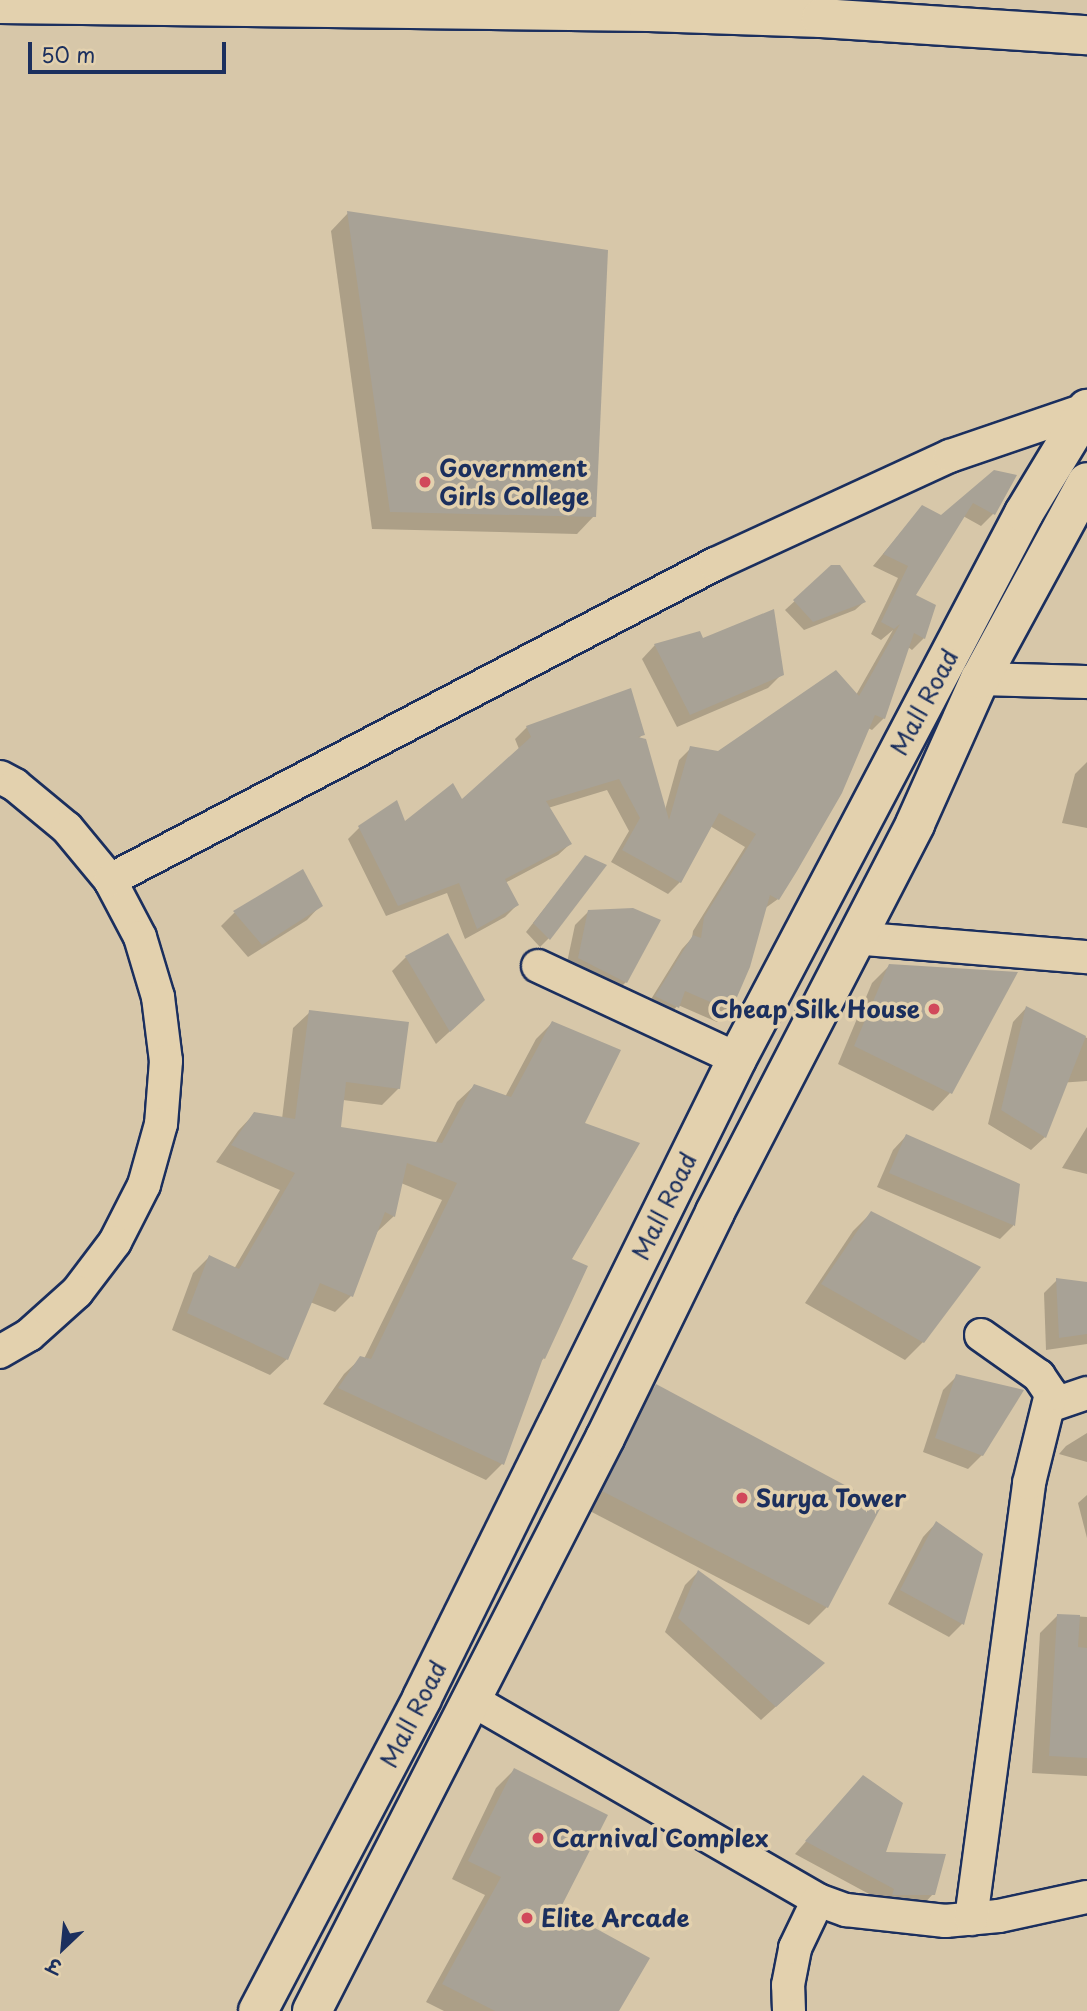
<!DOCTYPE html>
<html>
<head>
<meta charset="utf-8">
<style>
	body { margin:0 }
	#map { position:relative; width:1087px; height:2011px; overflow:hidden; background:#d7c7a9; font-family:"Playpen Sans","Playpen Sans Deva",sans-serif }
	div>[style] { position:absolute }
	.shadow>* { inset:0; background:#0003 }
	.building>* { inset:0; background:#a8a296 }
	.roads { filter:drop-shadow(2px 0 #1b2f5e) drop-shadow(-2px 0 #1b2f5e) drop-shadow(0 2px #1b2f5e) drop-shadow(0 -2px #1b2f5e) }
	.minor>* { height:32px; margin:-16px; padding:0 16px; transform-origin:16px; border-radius:16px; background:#e3d1ae }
	.major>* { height:38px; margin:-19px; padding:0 19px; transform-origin:19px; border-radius:19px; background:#e3d1ae }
	.dots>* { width:19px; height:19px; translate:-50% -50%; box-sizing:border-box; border:4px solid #e3d1ae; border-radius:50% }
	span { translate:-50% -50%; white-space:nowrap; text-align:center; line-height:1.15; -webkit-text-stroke:7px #e3d1ae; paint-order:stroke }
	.poi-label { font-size:24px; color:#1b2f5e; font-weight:700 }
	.left { translate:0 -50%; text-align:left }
	.right { translate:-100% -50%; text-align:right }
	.street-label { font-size:24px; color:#1b2f5e }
	.north { position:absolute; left:28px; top:1913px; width:70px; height:70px; -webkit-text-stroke:5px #e3d1ae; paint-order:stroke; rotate:206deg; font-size:19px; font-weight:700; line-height:28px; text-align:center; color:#1b2f5e }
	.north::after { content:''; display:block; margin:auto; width:24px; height:32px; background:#1b2f5e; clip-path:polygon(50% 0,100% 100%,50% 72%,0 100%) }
	.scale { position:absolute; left:28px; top:42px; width:198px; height:32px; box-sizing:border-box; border:4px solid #1b2f5e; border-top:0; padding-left:9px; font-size:21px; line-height:24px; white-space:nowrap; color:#1b2f5e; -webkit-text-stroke:5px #e3d1ae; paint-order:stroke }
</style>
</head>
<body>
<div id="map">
	<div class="shadow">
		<div style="clip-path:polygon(348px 213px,594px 516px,577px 534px,372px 529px,331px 231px)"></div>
		<div style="clip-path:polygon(994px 472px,993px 514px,981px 526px,963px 516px,913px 595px,934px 606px,924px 638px,912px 650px,908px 647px,884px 718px,872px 730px,868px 728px,778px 899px,764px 909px,729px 1010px,717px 1022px,678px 1005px,666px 1019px,645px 1009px,682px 949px,692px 938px,693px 931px,745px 847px,710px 826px,680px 882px,668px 894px,611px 862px,629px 831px,607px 790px,548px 808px,570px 844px,558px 855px,505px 883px,517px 905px,505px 917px,465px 939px,447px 893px,386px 916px,348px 839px,360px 827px,404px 824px,461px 802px,519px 749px,515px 739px,527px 727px,643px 734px,638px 739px,665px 810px,679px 760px,691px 748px,718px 753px,856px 695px,893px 630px,881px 640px,871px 634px,898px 578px,873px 566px,922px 507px,941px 517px)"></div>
		<div style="clip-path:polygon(832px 567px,864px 602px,855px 610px,804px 630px,785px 610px)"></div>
		<div style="clip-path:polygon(702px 641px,782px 674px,768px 688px,677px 727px,642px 659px,655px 645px)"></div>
		<div style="clip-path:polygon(1087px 762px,1087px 828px,1062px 823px,1075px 774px)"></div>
		<div style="clip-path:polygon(585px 857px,549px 938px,540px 947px,526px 932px)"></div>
		<div style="clip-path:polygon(320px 906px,307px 920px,248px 957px,221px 926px,234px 913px)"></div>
		<div style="clip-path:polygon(589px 911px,626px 982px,613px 995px,565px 972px,575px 925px)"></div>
		<div style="clip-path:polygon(406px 957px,470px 1013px,436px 1044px,392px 971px)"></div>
		<div style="clip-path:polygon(890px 965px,950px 1093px,933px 1111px,838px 1064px,872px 983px)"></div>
		<div style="clip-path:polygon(1026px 1008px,1087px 1038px,1087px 1081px,1030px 1085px,1045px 1137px,1031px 1150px,988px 1124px,1013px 1022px)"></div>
		<div style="clip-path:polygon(310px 1012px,399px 1088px,382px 1105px,343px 1100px,339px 1128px,435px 1144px,457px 1102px,474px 1086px,505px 1097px,536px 1039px,552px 1023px,583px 1124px,570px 1260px,544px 1358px,539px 1363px,502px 1464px,486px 1480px,323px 1404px,344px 1374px,361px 1358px,364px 1359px,442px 1200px,401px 1183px,394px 1216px,377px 1232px,351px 1296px,335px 1312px,310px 1302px,287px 1359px,270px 1375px,172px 1330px,193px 1273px,209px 1257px,234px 1269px,280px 1190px,216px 1162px,238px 1131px,254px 1114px,282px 1119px,293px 1028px)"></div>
		<div style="clip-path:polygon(1087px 1127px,1087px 1174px,1062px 1168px)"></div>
		<div style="clip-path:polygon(906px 1136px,1018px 1185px,1013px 1226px,1000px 1239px,877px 1187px,893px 1150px)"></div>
		<div style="clip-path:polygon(871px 1213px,923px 1342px,905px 1360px,805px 1303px,853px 1231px)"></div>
		<div style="clip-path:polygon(1057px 1280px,1087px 1284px,1087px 1344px,1046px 1350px,1044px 1293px)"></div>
		<div style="clip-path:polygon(957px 1376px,982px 1455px,968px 1469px,923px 1452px,943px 1390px)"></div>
		<div style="clip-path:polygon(656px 1386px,827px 1607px,809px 1625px,586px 1509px,638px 1404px)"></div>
		<div style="clip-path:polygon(1087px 1433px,1087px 1462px,1059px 1454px,1066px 1446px)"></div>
		<div style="clip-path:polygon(1087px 1495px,1087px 1538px,1078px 1503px)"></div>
		<div style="clip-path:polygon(936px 1523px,981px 1554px,962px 1624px,949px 1637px,888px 1604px,923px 1537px)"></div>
		<div style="clip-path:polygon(698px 1572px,810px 1676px,761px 1720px,665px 1632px,685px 1585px)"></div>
		<div style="clip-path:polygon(1058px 1615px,1087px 1617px,1087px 1776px,1032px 1773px,1040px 1633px)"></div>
		<div style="clip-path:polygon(514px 1770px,557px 1910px,617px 2011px,444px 2011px,426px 2002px,485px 1895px,452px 1879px,496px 1788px)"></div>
		<div style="clip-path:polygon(851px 1790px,884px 1853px,933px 1894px,921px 1907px,882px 1901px,795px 1854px)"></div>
	</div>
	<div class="building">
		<div style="clip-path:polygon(347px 211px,608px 250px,596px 517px,390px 512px)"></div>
		<div style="clip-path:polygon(994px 470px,1017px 475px,995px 515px,973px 503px,916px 595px,936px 605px,925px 639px,914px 633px,885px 719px,875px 715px,842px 793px,797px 871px,779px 900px,770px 895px,750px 967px,731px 1011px,685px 991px,679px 1008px,655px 996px,693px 935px,701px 938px,704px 917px,756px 834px,719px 813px,681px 883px,622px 850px,640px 818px,619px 779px,546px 801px,572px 844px,505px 879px,519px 905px,477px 929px,459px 883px,398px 906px,358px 826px,397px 800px,405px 821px,453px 783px,462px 799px,531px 737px,526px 726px,631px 688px,645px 735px,638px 737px,646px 739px,669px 820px,690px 746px,718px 751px,836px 670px,859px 696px,900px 624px,894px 629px,881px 622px,908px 566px,883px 554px,922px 505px,941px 515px)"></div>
		<div style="clip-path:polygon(831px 565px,840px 565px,866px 602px,813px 622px,793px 600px)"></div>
		<div style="clip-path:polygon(774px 609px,784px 675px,690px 715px,654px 644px,700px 631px,703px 638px)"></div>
		<div style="clip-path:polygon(585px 855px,607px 865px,550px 940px,533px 923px)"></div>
		<div style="clip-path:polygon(303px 869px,323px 906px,262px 945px,233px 911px)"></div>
		<div style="clip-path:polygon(633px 908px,661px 920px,627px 983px,578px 958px,588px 910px)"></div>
		<div style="clip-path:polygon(448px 933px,485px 1000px,450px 1032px,405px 956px)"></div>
		<div style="clip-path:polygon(889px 964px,1018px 972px,952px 1094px,854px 1046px)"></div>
		<div style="clip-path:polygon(1026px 1006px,1086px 1036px,1046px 1138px,1001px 1110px)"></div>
		<div style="clip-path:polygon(309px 1010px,409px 1022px,400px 1089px,346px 1082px,341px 1127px,442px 1143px,474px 1084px,511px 1097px,552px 1021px,621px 1050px,585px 1123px,640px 1143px,572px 1259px,588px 1266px,545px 1359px,543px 1358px,504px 1465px,338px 1388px,360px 1356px,371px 1359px,457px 1183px,407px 1163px,395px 1217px,385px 1212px,353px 1297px,320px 1283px,288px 1360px,187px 1313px,209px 1255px,239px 1269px,295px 1173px,231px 1145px,254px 1112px,295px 1119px)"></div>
		<div style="clip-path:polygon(906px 1134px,1020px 1184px,1015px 1226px,889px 1173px)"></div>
		<div style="clip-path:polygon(871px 1211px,981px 1267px,924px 1343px,821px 1284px)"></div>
		<div style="clip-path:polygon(1056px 1278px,1087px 1282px,1087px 1334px,1059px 1338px)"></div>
		<div style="clip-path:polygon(956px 1374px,1024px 1390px,983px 1456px,935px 1438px)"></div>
		<div style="clip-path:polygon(656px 1384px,882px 1505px,828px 1608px,602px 1491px)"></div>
		<div style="clip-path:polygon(936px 1521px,983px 1554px,964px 1625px,900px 1590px)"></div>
		<div style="clip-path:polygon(698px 1570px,825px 1663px,776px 1707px,678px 1618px)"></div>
		<div style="clip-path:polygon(1057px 1614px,1080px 1615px,1078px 1647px,1087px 1648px,1087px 1758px,1049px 1756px)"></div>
		<div style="clip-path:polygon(514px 1768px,608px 1815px,560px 1909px,650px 1958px,619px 2011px,495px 2011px,442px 1984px,501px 1877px,468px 1861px)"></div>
		<div style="clip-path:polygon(863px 1775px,903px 1803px,886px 1852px,946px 1854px,935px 1895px,892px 1895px,894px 1889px,805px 1841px)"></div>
	</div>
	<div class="roads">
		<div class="minor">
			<div style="left:980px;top:679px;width:107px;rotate:1.6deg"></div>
			<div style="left:0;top:777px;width:17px;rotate:28deg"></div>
			<div style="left:15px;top:785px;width:67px;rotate:39.6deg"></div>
			<div style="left:67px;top:828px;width:67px;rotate:50.4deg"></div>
			<div style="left:110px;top:880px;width:64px;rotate:62.2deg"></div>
			<div style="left:140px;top:937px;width:63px;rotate:73.3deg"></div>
			<div style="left:158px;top:997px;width:64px;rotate:82.9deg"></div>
			<div style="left:166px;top:1061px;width:63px;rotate:94.5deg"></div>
			<div style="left:161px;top:1124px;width:63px;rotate:105.6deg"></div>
			<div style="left:144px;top:1185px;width:64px;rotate:117deg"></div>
			<div style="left:115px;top:1242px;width:63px;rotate:127.2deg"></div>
			<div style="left:77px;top:1292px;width:64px;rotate:138.1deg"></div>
			<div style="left:29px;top:1335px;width:34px;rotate:150deg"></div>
			<div style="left:110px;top:880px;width:683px;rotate:-27.58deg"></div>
			<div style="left:715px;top:564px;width:259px;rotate:-24.7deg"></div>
			<div style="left:950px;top:456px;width:145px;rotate:-18.9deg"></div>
			<div style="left:854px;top:938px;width:234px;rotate:4.7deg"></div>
			<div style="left:538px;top:966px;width:220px;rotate:25deg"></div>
			<div style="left:1049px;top:1406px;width:40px;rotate:-18.9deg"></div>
			<div style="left:472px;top:1700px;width:400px;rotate:30deg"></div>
			<div style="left:818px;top:1900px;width:30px;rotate:20deg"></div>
			<div style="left:846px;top:1910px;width:100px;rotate:6.3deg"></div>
			<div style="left:945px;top:1921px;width:54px;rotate:-5.3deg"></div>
			<div style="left:999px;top:1916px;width:90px;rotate:-12.2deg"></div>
			<div style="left:971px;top:1919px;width:440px;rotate:-82.4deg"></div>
			<div style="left:1029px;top:1483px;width:92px;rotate:-76.1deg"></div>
			<div style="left:1051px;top:1394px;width:22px;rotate:-124deg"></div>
			<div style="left:1039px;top:1376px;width:71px;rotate:-144.7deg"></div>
			<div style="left:789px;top:2011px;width:26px;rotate:-92deg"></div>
			<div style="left:788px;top:1985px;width:38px;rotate:-79deg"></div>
			<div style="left:795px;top:1948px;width:53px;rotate:-64.4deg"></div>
		</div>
		<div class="major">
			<div style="left:0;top:4px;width:649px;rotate:0.71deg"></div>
			<div style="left:649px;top:12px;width:172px;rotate:2deg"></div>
			<div style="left:821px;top:18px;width:267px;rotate:3.7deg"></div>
			<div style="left:258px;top:2011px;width:353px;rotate:-62.3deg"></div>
			<div style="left:422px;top:1698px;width:712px;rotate:-63.76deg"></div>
			<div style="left:737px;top:1059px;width:617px;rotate:-62.27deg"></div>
			<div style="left:1024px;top:513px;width:122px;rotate:-58.8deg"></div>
			<div style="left:312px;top:2011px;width:644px;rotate:-62.92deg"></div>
			<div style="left:605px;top:1438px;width:251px;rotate:-64deg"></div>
			<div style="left:715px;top:1212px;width:437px;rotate:-62.7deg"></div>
			<div style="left:915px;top:824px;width:159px;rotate:-65.9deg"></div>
			<div style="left:980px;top:679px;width:224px;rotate:-61.5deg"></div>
		</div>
	</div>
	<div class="dots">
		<div style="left:425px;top:482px;background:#d1495b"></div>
		<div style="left:934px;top:1009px;background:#d1495b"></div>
		<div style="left:742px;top:1498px;background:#d1495b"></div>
		<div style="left:538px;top:1838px;background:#d1495b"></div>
		<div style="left:527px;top:1918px;background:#d1495b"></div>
	</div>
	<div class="poi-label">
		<span class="left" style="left:439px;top:482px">Government<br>Girls College</span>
		<span class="right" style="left:920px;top:1009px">Cheap Silk House</span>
		<span class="left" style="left:756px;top:1498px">Surya Tower</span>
		<span class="left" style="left:552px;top:1838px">Carnival Complex</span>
		<span class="left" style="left:541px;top:1918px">Elite Arcade</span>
	</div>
	<div class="street-label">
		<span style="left:924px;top:702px;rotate:-62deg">Mall Road</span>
		<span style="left:664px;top:1206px;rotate:-64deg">Mall Road</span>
		<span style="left:413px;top:1714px;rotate:-63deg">Mall Road</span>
	</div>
	<div class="north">उ</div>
	<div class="scale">50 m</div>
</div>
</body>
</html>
